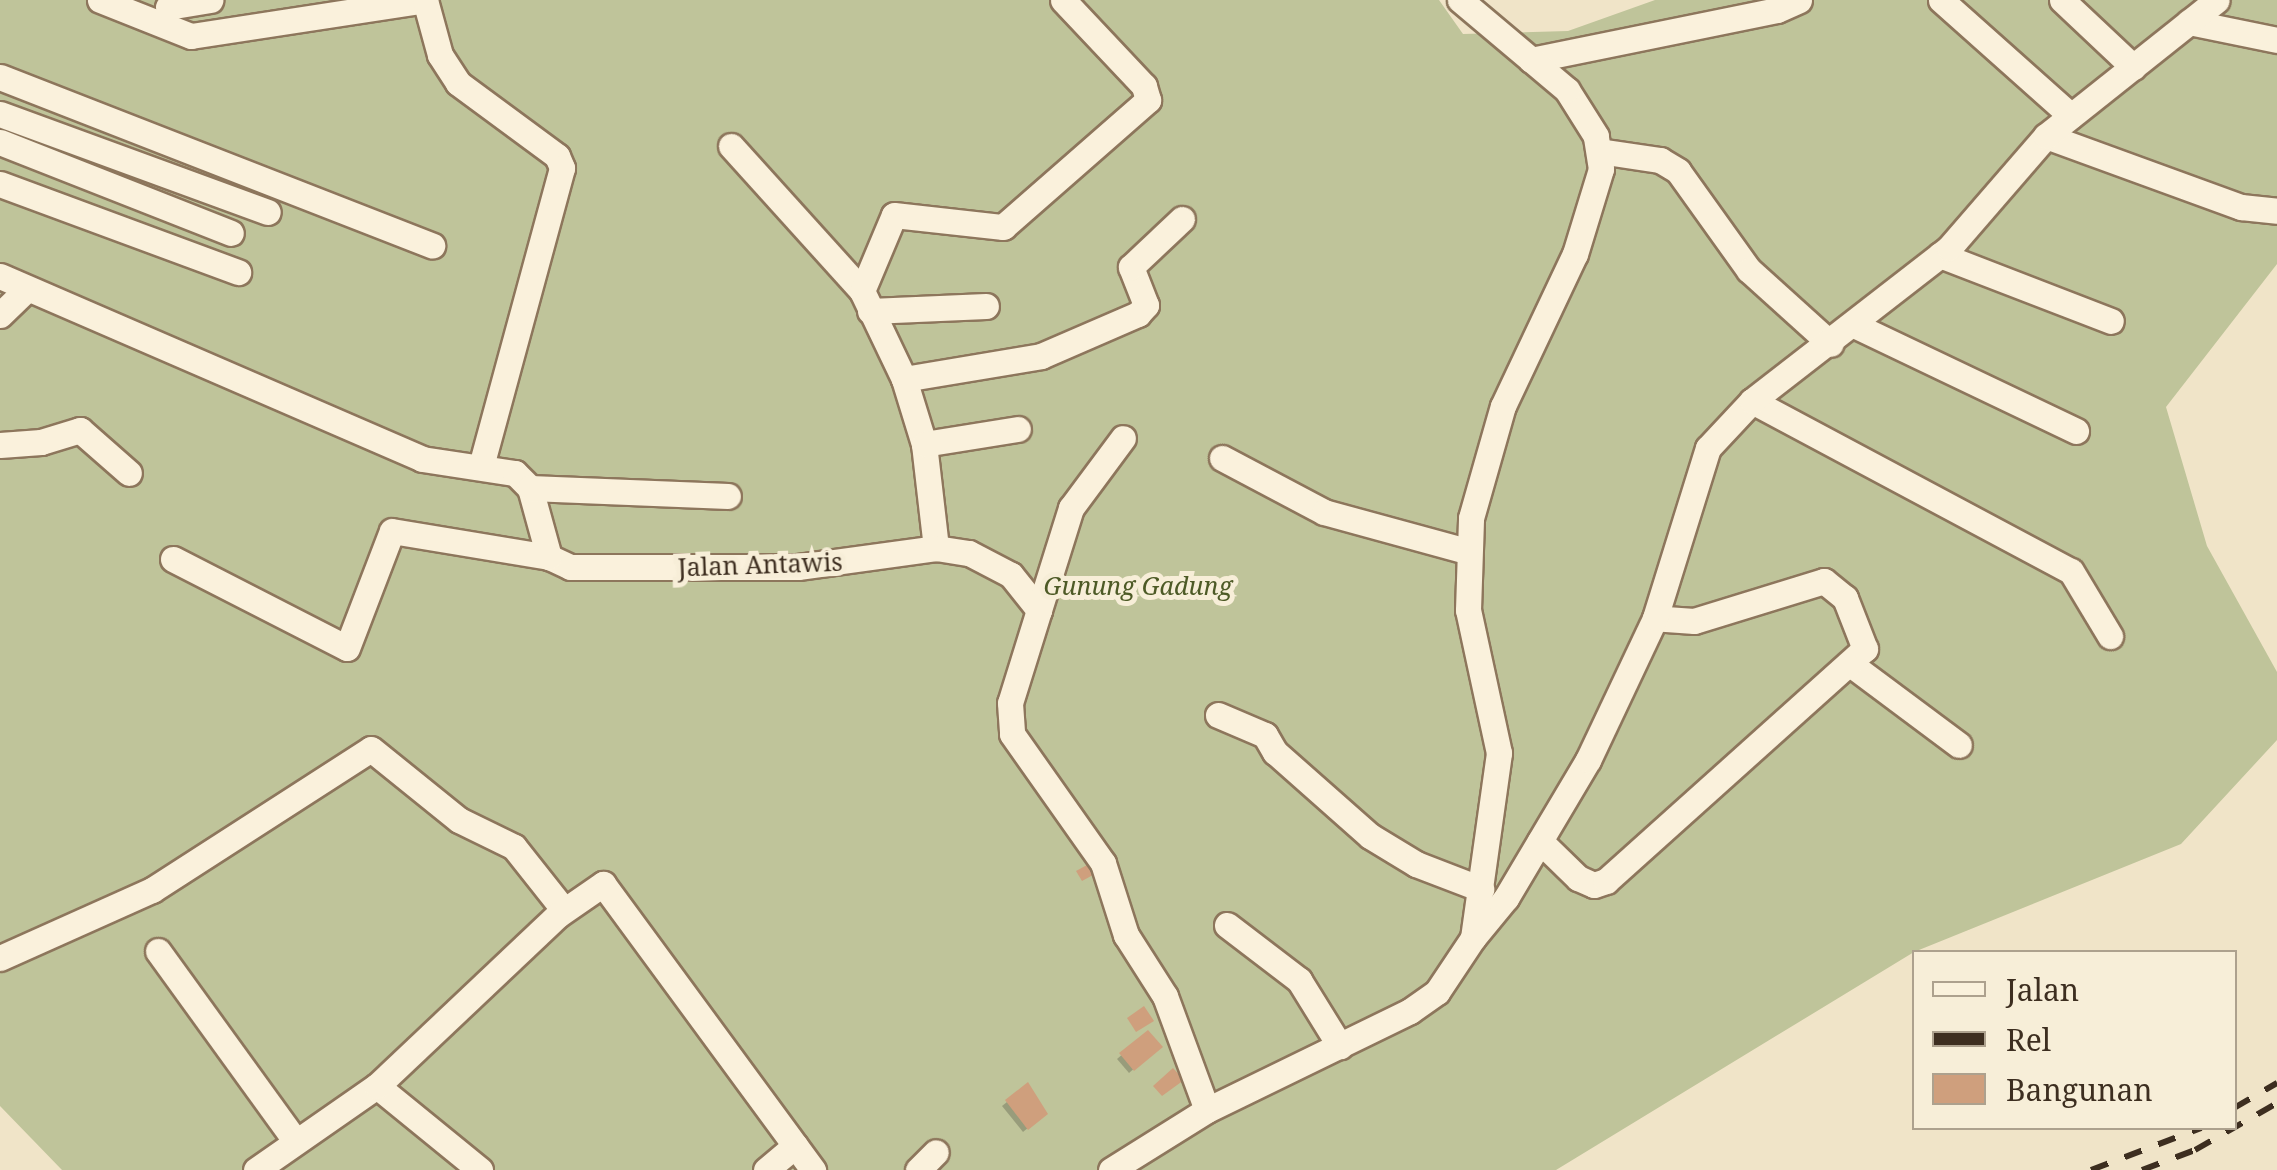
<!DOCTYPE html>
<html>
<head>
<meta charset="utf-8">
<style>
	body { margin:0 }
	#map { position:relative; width:2277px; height:1170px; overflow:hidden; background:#f0e4c8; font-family:"Noto Serif",serif }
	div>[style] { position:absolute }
	.cemetery>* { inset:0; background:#bfc49a }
	.shadow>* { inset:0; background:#0003 }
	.building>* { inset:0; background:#cf9f7d }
	.roads { filter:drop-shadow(2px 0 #8d765c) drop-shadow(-2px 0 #8d765c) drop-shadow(0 2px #8d765c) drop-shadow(0 -2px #8d765c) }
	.minor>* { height:25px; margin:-12.5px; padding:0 12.5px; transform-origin:12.5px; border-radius:12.5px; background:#faf1dc }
	.rail>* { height:6px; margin-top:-3px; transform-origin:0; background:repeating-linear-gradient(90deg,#3d2e20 0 18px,transparent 0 36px) }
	span { translate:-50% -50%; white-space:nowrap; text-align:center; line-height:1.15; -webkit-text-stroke:10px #f7eed8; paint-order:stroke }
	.street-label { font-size:25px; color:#3d2e20 }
	.park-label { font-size:25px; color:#4d5a26; font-style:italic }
	.legend { position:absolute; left:1912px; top:950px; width:325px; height:180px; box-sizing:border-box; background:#f7eed8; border:2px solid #ada18e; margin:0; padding:12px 18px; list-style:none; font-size:30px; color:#3d2e20 }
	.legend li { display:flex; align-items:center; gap:20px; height:50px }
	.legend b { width:50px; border:2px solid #ada18e }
</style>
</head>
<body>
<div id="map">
	<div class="cemetery">
		<div style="clip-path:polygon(0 0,1439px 0,1463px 34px,1568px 31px,1655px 0,2277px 0,2277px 264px,2166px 407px,2207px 546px,2277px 672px,2277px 740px,2181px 844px,1914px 952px,1556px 1170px,62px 1170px,0 1106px)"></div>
	</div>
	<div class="shadow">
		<div style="clip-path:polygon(1147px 1033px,1159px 1047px,1129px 1073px,1117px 1059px)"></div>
		<div style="clip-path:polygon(1027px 1086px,1040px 1118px,1023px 1132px,1002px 1106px)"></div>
	</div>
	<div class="building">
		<div style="clip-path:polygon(1087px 865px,1093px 875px,1082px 881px,1076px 871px)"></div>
		<div style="clip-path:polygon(1144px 1006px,1154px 1021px,1136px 1032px,1127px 1018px)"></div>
		<div style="clip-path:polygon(1148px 1030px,1163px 1047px,1134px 1071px,1119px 1053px)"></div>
		<div style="clip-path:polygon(1173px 1068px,1184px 1080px,1162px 1096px,1153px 1086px)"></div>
		<div style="clip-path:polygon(1028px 1082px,1048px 1114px,1028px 1130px,1005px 1100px)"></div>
	</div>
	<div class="roads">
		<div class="minor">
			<div style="left:100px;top:0;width:98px;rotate:21.6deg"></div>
			<div style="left:191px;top:36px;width:237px;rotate:-8.7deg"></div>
			<div style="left:425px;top:0;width:57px;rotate:74.7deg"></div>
			<div style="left:440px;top:55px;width:33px;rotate:57deg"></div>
			<div style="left:458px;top:83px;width:123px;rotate:36.4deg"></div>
			<div style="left:557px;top:156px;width:13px;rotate:67deg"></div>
			<div style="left:562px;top:168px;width:309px;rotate:105.2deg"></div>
			<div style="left:1941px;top:0;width:174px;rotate:41.7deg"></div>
			<div style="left:2062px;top:0;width:98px;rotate:43.3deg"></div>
			<div style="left:168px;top:7px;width:43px;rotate:-9.5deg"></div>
			<div style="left:2189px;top:22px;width:90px;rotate:11.6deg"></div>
			<div style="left:1531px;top:60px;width:251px;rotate:-11.5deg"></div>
			<div style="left:1777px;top:10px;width:24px;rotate:-24deg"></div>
			<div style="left:0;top:77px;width:464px;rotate:21.3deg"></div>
			<div style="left:0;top:114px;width:285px;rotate:20.1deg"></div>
			<div style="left:2046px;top:136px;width:208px;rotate:20deg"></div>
			<div style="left:2241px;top:207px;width:36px;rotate:6deg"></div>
			<div style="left:0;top:142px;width:248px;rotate:21.5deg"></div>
			<div style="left:731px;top:146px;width:195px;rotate:47.9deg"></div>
			<div style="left:862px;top:291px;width:98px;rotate:64.5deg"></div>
			<div style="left:904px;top:379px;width:68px;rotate:72.9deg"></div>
			<div style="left:924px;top:444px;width:105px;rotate:83.4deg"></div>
			<div style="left:1599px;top:151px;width:62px;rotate:8.4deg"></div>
			<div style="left:1660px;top:160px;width:21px;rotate:31deg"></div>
			<div style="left:1678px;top:171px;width:122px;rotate:54.4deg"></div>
			<div style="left:1749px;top:270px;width:110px;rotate:42.1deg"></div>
			<div style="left:0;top:184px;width:254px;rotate:20.3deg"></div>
			<div style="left:1940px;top:255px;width:183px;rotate:21.1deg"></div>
			<div style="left:0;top:276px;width:460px;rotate:23.4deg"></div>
			<div style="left:422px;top:459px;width:94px;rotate:8.6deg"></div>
			<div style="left:515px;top:473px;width:21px;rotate:45deg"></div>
			<div style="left:530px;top:488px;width:72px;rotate:74.6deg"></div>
			<div style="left:549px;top:557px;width:23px;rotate:25deg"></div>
			<div style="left:570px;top:567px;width:228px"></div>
			<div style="left:798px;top:567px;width:139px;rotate:-7.8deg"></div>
			<div style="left:936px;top:548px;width:33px;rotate:9deg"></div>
			<div style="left:969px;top:553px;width:47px;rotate:27.6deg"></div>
			<div style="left:1011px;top:575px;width:45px;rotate:51.3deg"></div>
			<div style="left:1039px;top:610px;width:97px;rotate:107.3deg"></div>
			<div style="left:1010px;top:703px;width:31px;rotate:86deg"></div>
			<div style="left:1012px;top:734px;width:158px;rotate:54.8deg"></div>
			<div style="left:1103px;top:863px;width:76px;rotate:72.3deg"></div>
			<div style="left:1126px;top:935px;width:72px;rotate:57.4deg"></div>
			<div style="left:1165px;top:996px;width:121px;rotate:69.8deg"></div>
			<div style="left:862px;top:291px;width:82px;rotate:-67.2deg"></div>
			<div style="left:894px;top:215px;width:110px;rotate:6.3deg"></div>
			<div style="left:1003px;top:227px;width:193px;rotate:-41.2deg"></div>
			<div style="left:1148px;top:100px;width:15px;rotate:-106deg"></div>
			<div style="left:1144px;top:86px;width:118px;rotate:-133.3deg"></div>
			<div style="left:870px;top:311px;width:116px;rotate:-2.5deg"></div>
			<div style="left:0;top:315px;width:37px;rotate:-44deg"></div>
			<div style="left:1854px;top:325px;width:246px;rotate:25.5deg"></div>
			<div style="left:904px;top:379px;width:139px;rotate:-9.5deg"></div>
			<div style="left:1041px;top:356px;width:106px;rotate:-23.4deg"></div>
			<div style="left:1138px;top:314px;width:12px;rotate:-48deg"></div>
			<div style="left:1146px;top:305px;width:41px;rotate:-111.5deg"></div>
			<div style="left:1131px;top:267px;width:70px;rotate:-43.3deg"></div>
			<div style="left:1752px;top:401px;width:361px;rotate:28.1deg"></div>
			<div style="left:2071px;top:571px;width:76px;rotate:59deg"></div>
			<div style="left:924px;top:444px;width:95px;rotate:-9.1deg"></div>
			<div style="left:0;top:445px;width:41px;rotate:-4.2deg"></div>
			<div style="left:41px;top:442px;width:41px;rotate:-17.1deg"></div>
			<div style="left:80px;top:430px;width:65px;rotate:41.3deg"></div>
			<div style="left:1222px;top:458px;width:115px;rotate:27.9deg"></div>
			<div style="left:1324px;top:512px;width:148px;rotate:15.3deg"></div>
			<div style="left:530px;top:488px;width:198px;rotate:2.3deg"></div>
			<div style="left:173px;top:559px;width:195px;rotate:27.1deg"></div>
			<div style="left:347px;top:648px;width:125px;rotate:-69deg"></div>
			<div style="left:392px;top:531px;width:159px;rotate:9.4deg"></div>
			<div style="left:1039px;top:610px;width:107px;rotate:-72.6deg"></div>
			<div style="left:1071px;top:508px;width:87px;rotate:-53.4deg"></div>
			<div style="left:1853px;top:666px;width:132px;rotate:36.7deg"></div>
			<div style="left:1218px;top:715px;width:51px;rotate:23.1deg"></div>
			<div style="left:1265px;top:735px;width:20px;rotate:60deg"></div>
			<div style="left:1275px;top:752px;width:127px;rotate:41.5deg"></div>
			<div style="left:1370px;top:836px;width:54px;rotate:31.3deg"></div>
			<div style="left:1416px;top:864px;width:70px;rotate:21deg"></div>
			<div style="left:1540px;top:841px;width:53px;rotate:44.2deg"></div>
			<div style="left:1578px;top:878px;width:17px;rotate:24deg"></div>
			<div style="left:1594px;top:885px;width:13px;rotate:-18deg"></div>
			<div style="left:1606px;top:881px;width:348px;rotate:-41.9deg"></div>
			<div style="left:1865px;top:649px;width:55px;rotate:-111.4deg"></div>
			<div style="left:1845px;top:598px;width:27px;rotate:-141deg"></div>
			<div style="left:1824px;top:581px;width:136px;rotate:162.9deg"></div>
			<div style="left:1694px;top:621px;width:39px;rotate:-176deg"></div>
			<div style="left:1227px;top:925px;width:91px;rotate:37.4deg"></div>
			<div style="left:1299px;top:980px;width:78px;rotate:58.2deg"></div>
			<div style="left:1473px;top:938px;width:52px;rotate:-50.5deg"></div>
			<div style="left:1506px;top:898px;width:161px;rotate:-59.3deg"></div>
			<div style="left:1588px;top:760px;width:157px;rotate:-64.7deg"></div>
			<div style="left:1655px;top:618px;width:178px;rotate:-72.7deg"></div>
			<div style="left:1708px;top:448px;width:64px;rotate:-46.9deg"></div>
			<div style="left:1752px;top:401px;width:249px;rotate:-37.8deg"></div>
			<div style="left:1949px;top:248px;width:148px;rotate:-49.1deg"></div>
			<div style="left:2046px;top:136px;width:218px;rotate:-38.5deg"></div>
			<div style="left:158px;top:951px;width:232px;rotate:54.1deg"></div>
			<div style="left:0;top:958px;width:167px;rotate:-24.1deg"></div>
			<div style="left:152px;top:890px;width:260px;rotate:-32.8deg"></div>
			<div style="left:371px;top:749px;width:113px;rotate:38.9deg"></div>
			<div style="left:459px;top:820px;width:61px;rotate:26.1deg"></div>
			<div style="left:514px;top:847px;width:80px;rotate:51.6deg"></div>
			<div style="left:377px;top:1086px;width:133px;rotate:39.2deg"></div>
			<div style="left:256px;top:1170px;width:147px;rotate:-34.8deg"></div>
			<div style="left:377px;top:1086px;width:249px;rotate:-43.4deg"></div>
			<div style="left:558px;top:915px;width:55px;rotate:-34.6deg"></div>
			<div style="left:603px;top:884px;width:355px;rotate:53.7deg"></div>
			<div style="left:766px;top:1170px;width:38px;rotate:-40deg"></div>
			<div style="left:918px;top:1170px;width:25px;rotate:-45deg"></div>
			<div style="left:1111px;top:1170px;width:113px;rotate:-32deg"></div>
			<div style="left:1207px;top:1110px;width:226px;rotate:-26deg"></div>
			<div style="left:1410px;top:1011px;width:33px;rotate:-35deg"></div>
			<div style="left:1437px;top:992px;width:65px;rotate:-56.3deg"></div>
			<div style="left:1473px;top:938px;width:187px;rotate:-82deg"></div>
			<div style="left:1499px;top:753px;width:146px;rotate:-102.2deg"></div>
			<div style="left:1468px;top:610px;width:92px;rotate:-88.1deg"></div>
			<div style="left:1471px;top:518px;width:116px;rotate:-74.1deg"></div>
			<div style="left:1503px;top:406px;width:168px;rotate:-64.7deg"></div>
			<div style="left:1575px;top:254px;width:89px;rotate:-73deg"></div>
			<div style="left:1601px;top:169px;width:33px;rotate:-99deg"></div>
			<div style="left:1596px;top:136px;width:54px;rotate:-122.2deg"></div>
			<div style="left:1567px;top:90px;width:140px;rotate:-139.9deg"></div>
		</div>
	</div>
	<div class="rail">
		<div style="left:2234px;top:1108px;width:50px;rotate:-30.2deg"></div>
		<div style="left:2091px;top:1170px;width:118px;rotate:-20.9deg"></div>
		<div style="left:2142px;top:1170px;width:57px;rotate:-20.7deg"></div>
		<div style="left:2195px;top:1150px;width:95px;rotate:-29.8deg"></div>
	</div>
	<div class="street-label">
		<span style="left:760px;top:564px;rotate:-2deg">Jalan Antawis</span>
	</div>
	<div class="park-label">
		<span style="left:1138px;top:585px">Gunung Gadung</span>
	</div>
	<ul class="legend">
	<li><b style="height:12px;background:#faf1dc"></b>Jalan</li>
	<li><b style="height:12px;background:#3d2e20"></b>Rel</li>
	<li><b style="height:28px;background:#cf9f7d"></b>Bangunan</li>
	</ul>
</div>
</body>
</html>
